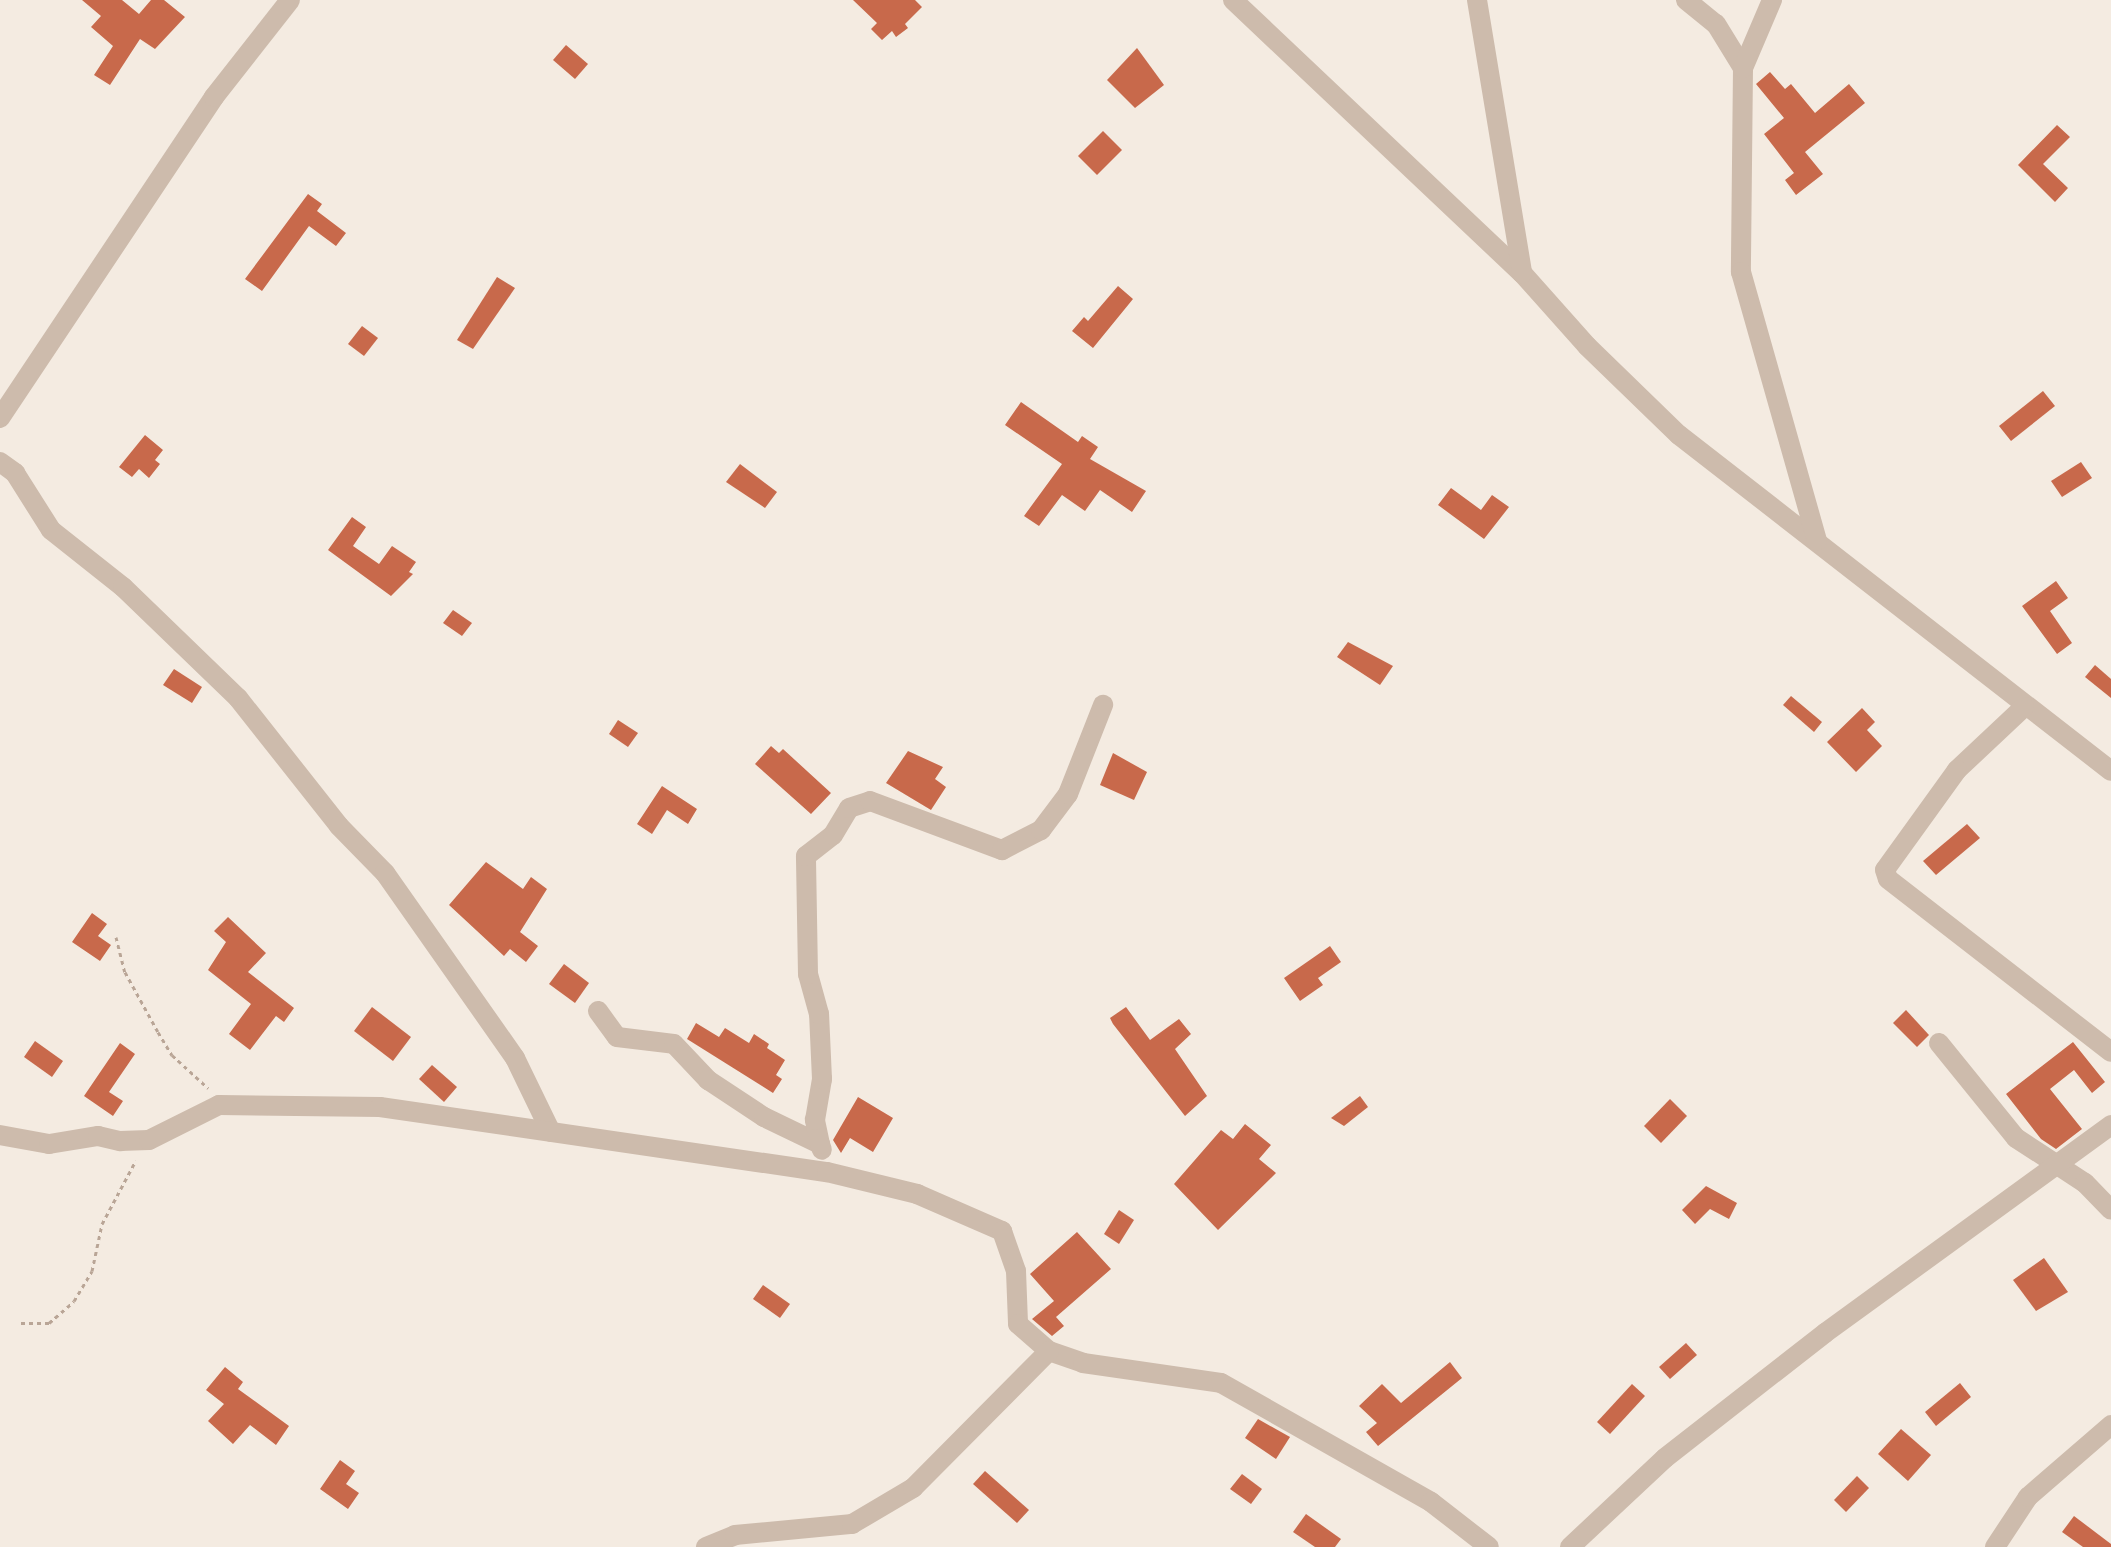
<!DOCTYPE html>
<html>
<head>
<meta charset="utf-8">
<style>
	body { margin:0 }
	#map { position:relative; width:2111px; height:1547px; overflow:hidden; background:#f4ebe1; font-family:"Work Sans",sans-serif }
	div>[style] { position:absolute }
	.building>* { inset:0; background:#c8694b }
	.path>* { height:3px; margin-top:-1.5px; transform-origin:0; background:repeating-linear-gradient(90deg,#b9a596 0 4px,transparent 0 8px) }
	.minor>* { height:20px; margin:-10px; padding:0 10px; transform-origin:10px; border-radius:10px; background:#cdbbac }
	span { translate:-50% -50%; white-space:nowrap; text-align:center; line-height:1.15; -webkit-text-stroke:6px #fbf5ee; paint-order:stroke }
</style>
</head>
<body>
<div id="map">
	<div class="building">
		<div style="clip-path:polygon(82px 0,122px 0,139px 14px,151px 0,164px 0,185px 17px,155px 49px,140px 39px,110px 85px,94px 75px,113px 46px,91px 27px,101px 16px)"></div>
		<div style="clip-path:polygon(853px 0,915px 0,922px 7px,905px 24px,908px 28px,896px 37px,892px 31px,882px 40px,871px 29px,877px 23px)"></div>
		<div style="clip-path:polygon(566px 45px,588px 64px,575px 79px,553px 60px)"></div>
		<div style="clip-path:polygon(1137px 48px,1164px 85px,1135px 108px,1107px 80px)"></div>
		<div style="clip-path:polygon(1770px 72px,1785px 89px,1791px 84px,1815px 113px,1849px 84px,1865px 103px,1805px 152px,1823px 174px,1796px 195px,1785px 180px,1794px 173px,1764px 134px,1784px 118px,1756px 84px)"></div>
		<div style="clip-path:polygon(2057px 125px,2070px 137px,2043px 164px,2068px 188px,2055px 202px,2018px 165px)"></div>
		<div style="clip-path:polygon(1103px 131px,1122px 150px,1097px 175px,1078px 156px)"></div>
		<div style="clip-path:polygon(308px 194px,322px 204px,317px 211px,346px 233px,336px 246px,309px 226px,262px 291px,245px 279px)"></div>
		<div style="clip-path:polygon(497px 277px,515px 288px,473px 349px,457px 340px)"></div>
		<div style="clip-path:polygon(1118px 286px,1133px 299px,1093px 348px,1072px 331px,1084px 317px,1088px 321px)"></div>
		<div style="clip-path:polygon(362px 326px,378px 338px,364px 356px,348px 344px)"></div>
		<div style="clip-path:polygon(2043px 391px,2055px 406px,2011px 441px,1999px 426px)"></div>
		<div style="clip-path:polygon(1021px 402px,1078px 442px,1082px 436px,1098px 447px,1090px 459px,1146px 491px,1132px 512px,1100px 490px,1085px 511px,1062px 495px,1039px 526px,1024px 516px,1062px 464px,1005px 425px)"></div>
		<div style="clip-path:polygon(145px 435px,163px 450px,155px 460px,160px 464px,149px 478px,139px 469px,132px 477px,119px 467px)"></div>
		<div style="clip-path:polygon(2081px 462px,2092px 478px,2062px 497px,2051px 481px)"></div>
		<div style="clip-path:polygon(740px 464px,777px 492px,765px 508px,726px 482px)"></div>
		<div style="clip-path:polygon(1451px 488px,1481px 510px,1492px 495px,1509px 507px,1484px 539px,1438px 505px)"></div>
		<div style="clip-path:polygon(352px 517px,366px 527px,353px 546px,379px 564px,392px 546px,416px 562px,409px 572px,413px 574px,391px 596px,328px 550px)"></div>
		<div style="clip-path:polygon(2056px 581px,2068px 598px,2050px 611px,2072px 643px,2057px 654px,2022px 606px)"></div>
		<div style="clip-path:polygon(453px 610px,472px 623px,462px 636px,443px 623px)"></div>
		<div style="clip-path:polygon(1348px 642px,1393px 666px,1380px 685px,1337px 657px)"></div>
		<div style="clip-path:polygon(2095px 665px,2111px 679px,2111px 698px,2085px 677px)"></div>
		<div style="clip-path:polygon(174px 669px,202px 687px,192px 703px,163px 685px)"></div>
		<div style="clip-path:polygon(1791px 696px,1822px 722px,1814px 732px,1783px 705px)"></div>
		<div style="clip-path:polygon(1862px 708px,1875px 722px,1867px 730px,1882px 746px,1856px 772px,1827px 742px)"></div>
		<div style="clip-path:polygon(618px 720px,638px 733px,628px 747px,609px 734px)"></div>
		<div style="clip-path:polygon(771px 746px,779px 753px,783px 749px,831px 793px,811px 814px,755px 764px)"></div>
		<div style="clip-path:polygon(908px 751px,943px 767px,935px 779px,946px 787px,931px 810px,886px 783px)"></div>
		<div style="clip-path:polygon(1113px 753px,1147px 772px,1134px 800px,1100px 785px)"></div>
		<div style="clip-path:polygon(662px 786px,697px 809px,688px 824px,667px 810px,652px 834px,637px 824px)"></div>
		<div style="clip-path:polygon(1967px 824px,1980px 838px,1936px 875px,1923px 861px)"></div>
		<div style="clip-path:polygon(486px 862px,523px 889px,531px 877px,547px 889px,520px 932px,538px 946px,526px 962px,510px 949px,504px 956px,449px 905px)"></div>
		<div style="clip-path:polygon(92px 913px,107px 924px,98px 936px,111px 945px,100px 961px,72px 942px)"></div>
		<div style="clip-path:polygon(228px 917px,266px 953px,248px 972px,294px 1008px,284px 1022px,276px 1016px,250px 1050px,229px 1034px,251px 1004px,208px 970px,226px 942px,214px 931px)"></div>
		<div style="clip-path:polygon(1330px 946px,1341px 962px,1318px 978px,1323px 985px,1300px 1001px,1284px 978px)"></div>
		<div style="clip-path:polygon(564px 964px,589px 983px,575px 1003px,549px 984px)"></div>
		<div style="clip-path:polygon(372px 1007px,411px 1037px,393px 1061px,354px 1031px)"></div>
		<div style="clip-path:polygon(1126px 1007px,1150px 1040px,1179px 1019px,1191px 1034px,1175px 1049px,1207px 1096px,1185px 1116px,1113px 1024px,1110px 1018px)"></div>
		<div style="clip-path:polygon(1906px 1010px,1929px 1035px,1917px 1047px,1893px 1023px)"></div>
		<div style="clip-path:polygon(696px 1023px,719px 1037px,725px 1028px,749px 1043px,754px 1034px,769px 1044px,767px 1048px,785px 1060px,776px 1075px,782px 1079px,773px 1093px,687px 1039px)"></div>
		<div style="clip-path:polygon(35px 1041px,63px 1061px,52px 1077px,24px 1057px)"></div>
		<div style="clip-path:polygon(2073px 1042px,2105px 1082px,2092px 1093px,2074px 1070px,2050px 1089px,2082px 1129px,2056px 1149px,2041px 1139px,2006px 1094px)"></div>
		<div style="clip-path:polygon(120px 1043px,135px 1054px,109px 1092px,123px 1101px,113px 1116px,84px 1096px)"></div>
		<div style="clip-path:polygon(432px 1065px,457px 1087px,444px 1102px,419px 1079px)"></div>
		<div style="clip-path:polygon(1360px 1096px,1368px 1107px,1344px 1126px,1331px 1118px)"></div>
		<div style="clip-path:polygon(858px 1097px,893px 1118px,873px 1152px,850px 1138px,841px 1153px,833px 1140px)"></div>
		<div style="clip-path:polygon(1670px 1099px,1687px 1116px,1661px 1143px,1644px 1126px)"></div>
		<div style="clip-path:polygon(1245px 1124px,1271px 1145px,1259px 1159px,1276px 1173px,1218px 1230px,1174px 1184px,1221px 1130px,1233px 1139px)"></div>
		<div style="clip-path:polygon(1706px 1186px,1737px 1203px,1729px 1219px,1710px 1209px,1695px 1224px,1682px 1210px)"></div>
		<div style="clip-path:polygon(1119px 1210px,1134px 1220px,1119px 1244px,1104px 1234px)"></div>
		<div style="clip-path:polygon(1077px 1232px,1111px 1269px,1056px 1317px,1064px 1326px,1052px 1336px,1032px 1319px,1054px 1301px,1030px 1274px)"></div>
		<div style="clip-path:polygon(2044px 1258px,2068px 1292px,2036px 1311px,2013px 1280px)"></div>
		<div style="clip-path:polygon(763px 1285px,790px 1304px,780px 1318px,753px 1299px)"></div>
		<div style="clip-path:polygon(1686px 1343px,1697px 1355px,1670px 1379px,1659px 1367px)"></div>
		<div style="clip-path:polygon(1450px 1362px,1462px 1378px,1378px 1446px,1366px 1432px,1377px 1423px,1359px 1406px,1382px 1384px,1401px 1403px)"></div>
		<div style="clip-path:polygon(225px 1367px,243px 1382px,238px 1389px,289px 1426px,276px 1445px,250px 1425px,233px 1444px,208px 1421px,224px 1404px,206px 1390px)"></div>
		<div style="clip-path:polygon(1960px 1383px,1971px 1397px,1936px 1426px,1925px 1412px)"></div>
		<div style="clip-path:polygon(1632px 1384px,1645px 1396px,1610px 1434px,1597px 1422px)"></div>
		<div style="clip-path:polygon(1258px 1419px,1290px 1437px,1276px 1459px,1245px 1438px)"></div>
		<div style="clip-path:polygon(1901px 1429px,1931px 1455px,1908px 1481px,1878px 1454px)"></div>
		<div style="clip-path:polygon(340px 1460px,355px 1471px,346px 1484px,359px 1493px,348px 1509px,320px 1489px)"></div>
		<div style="clip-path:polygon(985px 1471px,1029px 1510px,1017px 1523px,973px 1484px)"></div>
		<div style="clip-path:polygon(1242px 1474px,1262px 1489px,1251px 1504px,1230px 1489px)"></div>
		<div style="clip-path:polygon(1857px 1476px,1869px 1488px,1846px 1512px,1834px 1500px)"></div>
		<div style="clip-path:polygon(1306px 1514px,1341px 1539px,1335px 1547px,1315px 1547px,1293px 1532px)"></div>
		<div style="clip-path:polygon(2074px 1516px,2111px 1544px,2111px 1547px,2083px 1547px,2062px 1532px)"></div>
	</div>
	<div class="path">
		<div style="left:116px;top:937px;width:36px;rotate:76deg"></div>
		<div style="left:125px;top:972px;width:68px;rotate:61.2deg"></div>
		<div style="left:158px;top:1032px;width:27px;rotate:59deg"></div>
		<div style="left:172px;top:1055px;width:49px;rotate:42.5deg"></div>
		<div style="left:21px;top:1323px;width:28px"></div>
		<div style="left:49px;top:1323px;width:33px;rotate:-41deg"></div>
		<div style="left:74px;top:1301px;width:35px;rotate:-59deg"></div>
		<div style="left:92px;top:1271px;width:48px;rotate:-78deg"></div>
		<div style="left:102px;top:1224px;width:72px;rotate:-62deg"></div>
	</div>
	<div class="minor">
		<div style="left:1233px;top:0;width:398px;rotate:43.4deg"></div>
		<div style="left:1522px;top:273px;width:98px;rotate:48.3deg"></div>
		<div style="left:1587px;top:346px;width:128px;rotate:44.1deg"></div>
		<div style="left:1679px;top:435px;width:547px;rotate:37.87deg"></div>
		<div style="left:1477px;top:0;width:277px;rotate:80.6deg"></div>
		<div style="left:1686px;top:0;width:38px;rotate:39deg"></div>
		<div style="left:1716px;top:24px;width:52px;rotate:58.5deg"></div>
		<div style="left:1743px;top:68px;width:204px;rotate:90.6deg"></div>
		<div style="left:1741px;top:272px;width:279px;rotate:74.2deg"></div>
		<div style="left:1743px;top:68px;width:74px;rotate:-66.9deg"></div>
		<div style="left:0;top:418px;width:386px;rotate:-56.3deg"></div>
		<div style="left:214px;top:97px;width:123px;rotate:-51.9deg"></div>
		<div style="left:0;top:462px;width:19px;rotate:36deg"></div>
		<div style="left:15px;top:473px;width:67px;rotate:57.7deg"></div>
		<div style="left:51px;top:530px;width:92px;rotate:38.4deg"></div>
		<div style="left:123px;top:587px;width:160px;rotate:44deg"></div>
		<div style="left:238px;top:698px;width:163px;rotate:51.7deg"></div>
		<div style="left:339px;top:826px;width:66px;rotate:45.6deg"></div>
		<div style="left:385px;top:873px;width:226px;rotate:54.9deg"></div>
		<div style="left:515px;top:1058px;width:82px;rotate:64.1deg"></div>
		<div style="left:2024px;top:707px;width:92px;rotate:136.8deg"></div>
		<div style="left:1957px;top:770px;width:123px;rotate:125.8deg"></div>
		<div style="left:1885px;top:870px;width:9px;rotate:72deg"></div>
		<div style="left:1888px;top:879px;width:282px;rotate:37.8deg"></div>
		<div style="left:598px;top:1011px;width:32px;rotate:54deg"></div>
		<div style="left:617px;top:1037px;width:57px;rotate:7deg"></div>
		<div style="left:674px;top:1044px;width:50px;rotate:46.6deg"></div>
		<div style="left:708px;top:1080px;width:67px;rotate:33.5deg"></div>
		<div style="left:764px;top:1117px;width:62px;rotate:25.7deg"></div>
		<div style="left:820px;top:1144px;width:6px;rotate:72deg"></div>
		<div style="left:1939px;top:1043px;width:122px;rotate:51deg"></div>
		<div style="left:2016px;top:1138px;width:82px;rotate:33.1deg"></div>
		<div style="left:2085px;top:1183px;width:37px;rotate:46deg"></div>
		<div style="left:0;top:1135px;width:50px;rotate:10.4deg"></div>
		<div style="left:49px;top:1144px;width:50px;rotate:-9.3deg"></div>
		<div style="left:98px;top:1136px;width:23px;rotate:13deg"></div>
		<div style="left:120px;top:1141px;width:29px;rotate:-2deg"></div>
		<div style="left:149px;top:1140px;width:78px;rotate:-26.6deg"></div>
		<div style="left:219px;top:1105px;width:161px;rotate:0.7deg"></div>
		<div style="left:380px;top:1107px;width:452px;rotate:8.3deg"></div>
		<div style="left:827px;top:1172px;width:93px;rotate:13.7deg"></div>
		<div style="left:917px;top:1194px;width:93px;rotate:23.5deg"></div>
		<div style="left:1002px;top:1231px;width:42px;rotate:70.7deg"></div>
		<div style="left:1016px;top:1271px;width:53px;rotate:87.8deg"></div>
		<div style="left:1018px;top:1324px;width:41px;rotate:41.1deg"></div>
		<div style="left:1049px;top:1351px;width:36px;rotate:19deg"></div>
		<div style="left:1083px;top:1363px;width:139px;rotate:8.2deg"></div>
		<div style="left:1221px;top:1383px;width:241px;rotate:29.5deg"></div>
		<div style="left:1431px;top:1502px;width:73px;rotate:37.8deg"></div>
		<div style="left:820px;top:1144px;width:25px;rotate:-102deg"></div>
		<div style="left:815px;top:1120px;width:42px;rotate:-80.3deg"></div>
		<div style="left:822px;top:1079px;width:65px;rotate:-92.6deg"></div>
		<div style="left:819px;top:1014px;width:41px;rotate:-105.4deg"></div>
		<div style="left:808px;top:974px;width:118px;rotate:-91deg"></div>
		<div style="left:806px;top:856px;width:34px;rotate:-38deg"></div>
		<div style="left:833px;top:835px;width:31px;rotate:-59deg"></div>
		<div style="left:849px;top:808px;width:22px;rotate:-18deg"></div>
		<div style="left:870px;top:801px;width:141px;rotate:20.4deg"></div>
		<div style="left:1002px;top:850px;width:44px;rotate:-27.1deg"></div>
		<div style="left:1041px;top:830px;width:45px;rotate:-53.1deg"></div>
		<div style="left:1068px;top:794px;width:96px;rotate:-68.5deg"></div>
		<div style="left:706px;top:1547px;width:31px;rotate:-22deg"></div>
		<div style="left:735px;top:1535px;width:118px;rotate:-5.4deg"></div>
		<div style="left:852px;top:1524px;width:71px;rotate:-30.5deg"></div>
		<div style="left:913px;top:1488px;width:193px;rotate:-45.2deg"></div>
		<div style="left:1570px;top:1547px;width:130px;rotate:-43.1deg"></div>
		<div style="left:1665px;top:1458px;width:203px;rotate:-38deg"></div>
		<div style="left:1825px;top:1333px;width:354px;rotate:-36deg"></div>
		<div style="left:1995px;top:1547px;width:60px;rotate:-56.6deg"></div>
		<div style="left:2028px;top:1497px;width:110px;rotate:-40.9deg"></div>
	</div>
</div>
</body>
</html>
